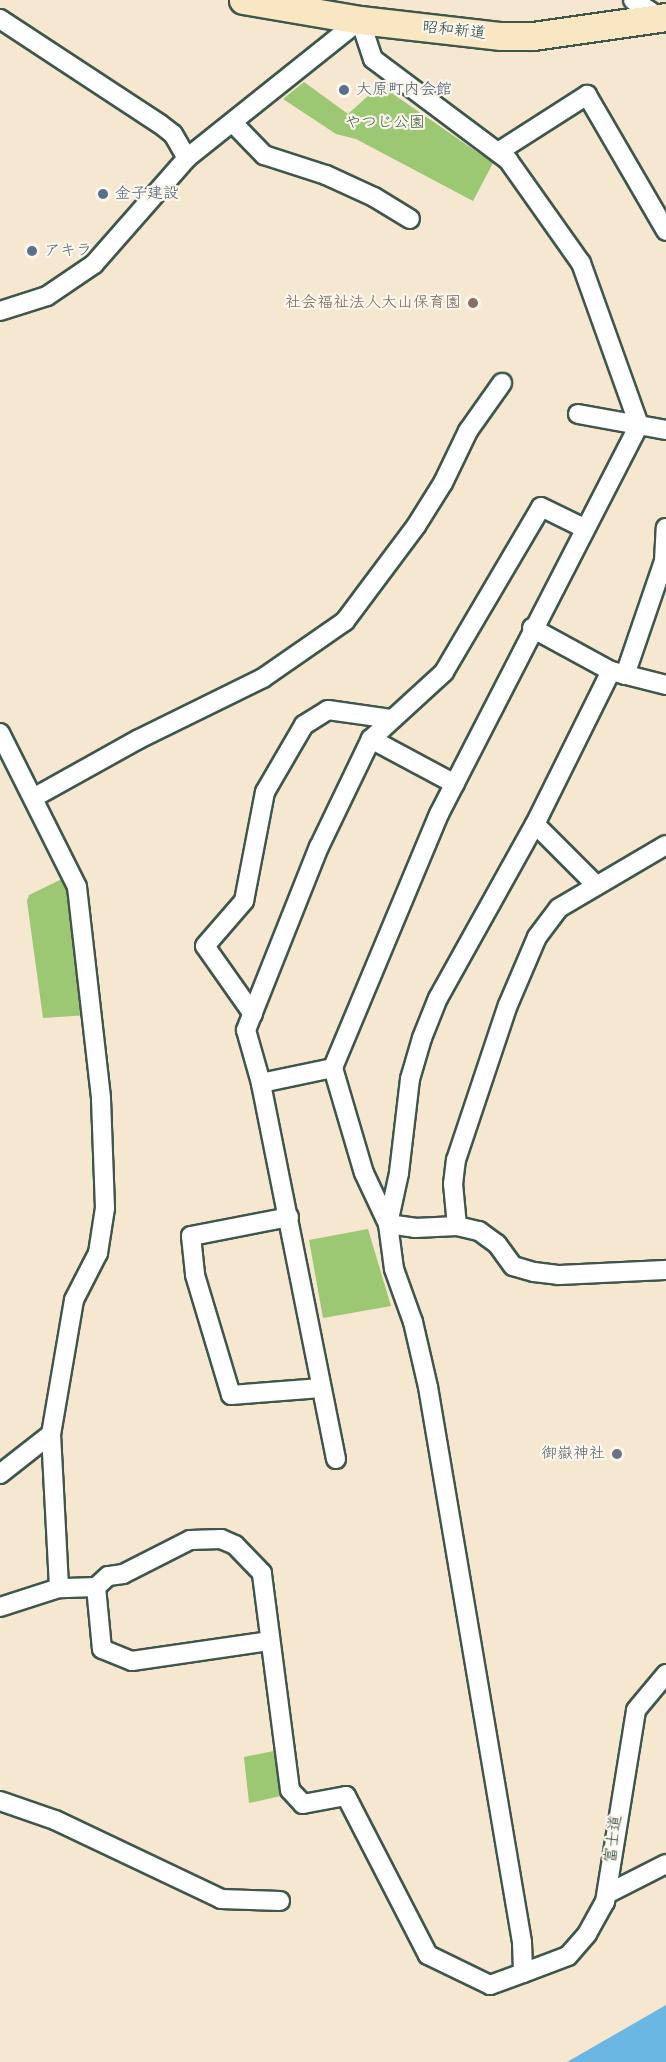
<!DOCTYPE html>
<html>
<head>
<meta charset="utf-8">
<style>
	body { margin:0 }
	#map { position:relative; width:666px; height:2062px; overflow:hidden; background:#f5e7d0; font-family:"Balsamiq Sans","Klee One",sans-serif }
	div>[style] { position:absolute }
	.green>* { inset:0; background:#9cc773 }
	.water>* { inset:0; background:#6bb7e4 }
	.roads { filter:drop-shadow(2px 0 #3f564b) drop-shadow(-2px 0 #3f564b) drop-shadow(0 2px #3f564b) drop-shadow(0 -2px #3f564b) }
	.minor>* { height:18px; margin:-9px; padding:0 9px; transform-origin:9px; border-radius:9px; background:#fff }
	.secondary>* { height:27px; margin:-13.5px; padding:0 13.5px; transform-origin:13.5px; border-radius:13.5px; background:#f9e7c3 }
	.dots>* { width:16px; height:16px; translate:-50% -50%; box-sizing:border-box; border:3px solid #fbf7ec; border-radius:50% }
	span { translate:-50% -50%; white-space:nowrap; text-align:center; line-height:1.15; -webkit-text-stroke:4.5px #fbf7ec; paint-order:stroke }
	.street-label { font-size:16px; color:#1f3d34 }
	.service-label { font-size:16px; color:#4e5e75 }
	.left { translate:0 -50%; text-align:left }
	.park-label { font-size:16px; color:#3e6044 }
	.education-label { font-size:16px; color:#785e54 }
	.right { translate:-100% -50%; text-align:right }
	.worship-label { font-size:16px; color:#5b616d }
</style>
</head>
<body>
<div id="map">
	<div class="green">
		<div style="clip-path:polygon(304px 82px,348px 114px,380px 85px,493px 163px,473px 201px,356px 139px,336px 134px,283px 99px)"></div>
		<div style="clip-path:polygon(64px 878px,74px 902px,89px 1015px,43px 1018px,27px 901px,29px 895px)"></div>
		<div style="clip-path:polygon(368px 1229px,391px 1306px,323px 1318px,309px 1240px)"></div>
		<div style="clip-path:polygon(274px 1751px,281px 1796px,249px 1803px,244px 1757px)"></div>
	</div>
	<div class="water">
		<div style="clip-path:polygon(666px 2005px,666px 2062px,567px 2062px)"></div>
	</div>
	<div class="roads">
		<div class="minor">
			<div style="left:633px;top:0;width:35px;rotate:33deg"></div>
			<div style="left:0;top:19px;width:191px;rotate:33.3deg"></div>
			<div style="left:160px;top:124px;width:16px;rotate:38deg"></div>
			<div style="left:173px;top:134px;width:28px;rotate:60deg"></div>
			<div style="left:233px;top:123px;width:45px;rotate:45.9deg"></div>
			<div style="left:264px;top:155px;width:65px;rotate:17.9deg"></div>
			<div style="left:326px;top:175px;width:53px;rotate:24.6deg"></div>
			<div style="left:374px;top:197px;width:42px;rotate:31.4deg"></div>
			<div style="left:498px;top:152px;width:106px;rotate:-32.6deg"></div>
			<div style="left:587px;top:95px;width:157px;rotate:59.8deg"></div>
			<div style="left:0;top:311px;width:49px;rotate:-17.7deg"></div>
			<div style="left:47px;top:296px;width:57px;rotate:-34.2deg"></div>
			<div style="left:94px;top:264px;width:141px;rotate:-48.7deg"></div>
			<div style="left:187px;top:158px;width:221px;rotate:-38.6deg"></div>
			<div style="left:360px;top:20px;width:41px;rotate:71.6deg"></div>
			<div style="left:373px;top:59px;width:169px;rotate:36.8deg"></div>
			<div style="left:508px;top:160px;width:126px;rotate:54.7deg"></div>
			<div style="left:581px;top:263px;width:172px;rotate:70.3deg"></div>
			<div style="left:639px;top:425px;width:437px;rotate:117.2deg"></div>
			<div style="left:439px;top:814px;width:275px;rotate:112.7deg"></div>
			<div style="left:333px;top:1068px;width:109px;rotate:73.6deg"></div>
			<div style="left:364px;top:1173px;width:56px;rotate:64.8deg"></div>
			<div style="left:388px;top:1224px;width:45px;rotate:82.4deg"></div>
			<div style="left:394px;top:1269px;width:56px;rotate:70.3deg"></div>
			<div style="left:413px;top:1322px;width:67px;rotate:77deg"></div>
			<div style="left:428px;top:1387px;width:563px;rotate:80.39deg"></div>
			<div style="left:522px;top:1942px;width:31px;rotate:88deg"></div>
			<div style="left:523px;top:1973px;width:35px;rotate:160deg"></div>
			<div style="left:490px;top:1985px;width:69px;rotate:-154.2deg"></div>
			<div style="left:428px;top:1955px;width:179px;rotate:-117.3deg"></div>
			<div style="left:346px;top:1796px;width:44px;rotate:169.5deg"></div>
			<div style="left:303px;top:1804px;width:19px;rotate:-133deg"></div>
			<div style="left:290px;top:1790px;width:219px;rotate:-97.4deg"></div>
			<div style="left:262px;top:1573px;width:39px;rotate:-134deg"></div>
			<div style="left:235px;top:1545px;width:15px;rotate:-157deg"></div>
			<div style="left:221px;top:1539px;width:31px;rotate:178deg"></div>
			<div style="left:190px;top:1540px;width:75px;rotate:153.1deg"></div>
			<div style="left:123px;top:1574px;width:15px;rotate:172deg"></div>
			<div style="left:108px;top:1576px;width:16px;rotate:137deg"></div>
			<div style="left:96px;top:1587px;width:37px;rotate:178deg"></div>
			<div style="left:59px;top:1588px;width:62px;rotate:162.1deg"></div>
			<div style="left:578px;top:414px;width:89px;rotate:10.3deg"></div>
			<div style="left:532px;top:628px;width:90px;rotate:28.6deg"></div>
			<div style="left:611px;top:671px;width:57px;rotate:14.3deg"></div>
			<div style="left:611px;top:671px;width:171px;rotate:116.4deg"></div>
			<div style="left:535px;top:824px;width:199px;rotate:119.1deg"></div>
			<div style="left:438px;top:998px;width:43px;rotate:111.8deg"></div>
			<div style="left:422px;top:1038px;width:43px;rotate:106.3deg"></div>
			<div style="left:410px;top:1079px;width:95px;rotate:96.7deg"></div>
			<div style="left:399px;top:1173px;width:52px;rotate:102.2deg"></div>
			<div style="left:388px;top:1224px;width:27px;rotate:8deg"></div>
			<div style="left:415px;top:1228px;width:42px;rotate:-2.7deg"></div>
			<div style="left:457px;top:1226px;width:23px;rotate:13deg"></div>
			<div style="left:479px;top:1231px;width:22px;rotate:36deg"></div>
			<div style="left:497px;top:1244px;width:27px;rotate:54deg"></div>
			<div style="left:513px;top:1266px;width:22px;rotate:16deg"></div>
			<div style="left:534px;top:1272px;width:24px;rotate:7deg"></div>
			<div style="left:558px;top:1275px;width:108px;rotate:-2.7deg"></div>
			<div style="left:625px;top:675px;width:120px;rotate:-71.1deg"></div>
			<div style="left:664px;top:561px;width:33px;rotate:-87deg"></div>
			<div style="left:0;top:733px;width:172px;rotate:63.4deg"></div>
			<div style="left:77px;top:887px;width:213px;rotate:83.5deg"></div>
			<div style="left:101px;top:1099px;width:109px;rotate:87.9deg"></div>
			<div style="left:105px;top:1208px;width:46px;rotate:98.8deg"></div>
			<div style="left:98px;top:1253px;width:53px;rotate:117.1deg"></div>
			<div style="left:74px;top:1300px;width:136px;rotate:99.7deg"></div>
			<div style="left:51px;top:1434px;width:65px;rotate:141.9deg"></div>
			<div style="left:371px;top:739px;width:95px;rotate:28.2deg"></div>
			<div style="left:33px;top:798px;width:121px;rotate:-29.1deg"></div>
			<div style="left:139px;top:739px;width:138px;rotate:-26.2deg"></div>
			<div style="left:263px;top:678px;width:100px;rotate:-34.8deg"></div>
			<div style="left:345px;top:621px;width:119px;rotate:-53.2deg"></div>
			<div style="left:416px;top:526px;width:51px;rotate:-57.9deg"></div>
			<div style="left:443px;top:483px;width:58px;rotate:-64.3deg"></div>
			<div style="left:468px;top:431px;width:59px;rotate:-54.7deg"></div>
			<div style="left:535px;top:824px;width:85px;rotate:45deg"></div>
			<div style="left:253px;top:1014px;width:83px;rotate:-125.2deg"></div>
			<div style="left:205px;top:946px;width:60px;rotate:-49.1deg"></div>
			<div style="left:244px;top:901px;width:111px;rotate:-79.1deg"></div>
			<div style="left:265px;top:792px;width:78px;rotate:-59.8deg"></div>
			<div style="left:304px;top:725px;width:28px;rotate:-32deg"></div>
			<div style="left:328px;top:710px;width:65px;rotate:8deg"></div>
			<div style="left:261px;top:1083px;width:74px;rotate:-11.8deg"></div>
			<div style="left:289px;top:1217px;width:100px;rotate:169deg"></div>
			<div style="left:191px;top:1236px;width:39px;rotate:84deg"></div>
			<div style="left:195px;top:1275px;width:125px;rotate:73.3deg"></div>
			<div style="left:231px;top:1395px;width:90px;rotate:-4.4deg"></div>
			<div style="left:457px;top:1226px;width:42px;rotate:-95.4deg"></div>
			<div style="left:453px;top:1184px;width:24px;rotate:-83deg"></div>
			<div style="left:456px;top:1160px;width:163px;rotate:-71.5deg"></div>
			<div style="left:508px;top:1005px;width:74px;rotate:-66.9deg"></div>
			<div style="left:537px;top:937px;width:36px;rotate:-53deg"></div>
			<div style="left:559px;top:908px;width:124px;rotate:-30.5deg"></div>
			<div style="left:51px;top:1434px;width:154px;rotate:87deg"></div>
			<div style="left:336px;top:1459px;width:383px;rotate:-101.3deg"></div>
			<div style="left:261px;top:1083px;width:55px;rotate:-105.8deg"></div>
			<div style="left:246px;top:1030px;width:197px;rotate:-68.3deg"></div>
			<div style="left:319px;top:847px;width:120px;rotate:-64.3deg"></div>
			<div style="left:371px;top:739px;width:99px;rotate:-42.5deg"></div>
			<div style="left:444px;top:672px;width:191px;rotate:-59.5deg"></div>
			<div style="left:541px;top:507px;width:48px;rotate:26deg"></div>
			<div style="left:96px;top:1587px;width:62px;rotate:84.5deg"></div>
			<div style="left:102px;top:1649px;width:32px;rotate:22deg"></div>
			<div style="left:132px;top:1661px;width:138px;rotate:-8.3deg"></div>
			<div style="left:0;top:1801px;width:58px;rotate:19.1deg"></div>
			<div style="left:55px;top:1820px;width:184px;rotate:25.4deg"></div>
			<div style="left:221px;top:1899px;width:59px;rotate:1.9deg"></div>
			<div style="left:607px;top:1894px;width:66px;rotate:-27deg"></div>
			<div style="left:523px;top:1973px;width:48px;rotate:-20.7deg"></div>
			<div style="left:568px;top:1956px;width:29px;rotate:-49deg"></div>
			<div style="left:587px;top:1934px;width:37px;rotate:-61deg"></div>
			<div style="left:605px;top:1902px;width:194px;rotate:-80.8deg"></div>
			<div style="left:636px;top:1710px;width:47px;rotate:-50.2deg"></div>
		</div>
		<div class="secondary">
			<div style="left:243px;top:0;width:119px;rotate:9.7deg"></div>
			<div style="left:360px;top:20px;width:142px;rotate:6.5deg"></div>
			<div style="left:501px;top:36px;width:32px"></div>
			<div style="left:533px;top:36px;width:134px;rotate:-8.1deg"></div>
		</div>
	</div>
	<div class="dots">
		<div style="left:344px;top:90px;background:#5c6f8a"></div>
		<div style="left:103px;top:194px;background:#5c6f8a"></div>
		<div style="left:32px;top:251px;background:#5c6f8a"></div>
		<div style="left:473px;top:303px;background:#8d6e63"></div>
		<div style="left:617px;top:1454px;background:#6b7280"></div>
	</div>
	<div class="street-label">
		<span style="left:454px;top:31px;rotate:6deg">昭和新道</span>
		<span style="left:614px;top:1839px;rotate:-83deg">富士道</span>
	</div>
	<div class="service-label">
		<span class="left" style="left:356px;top:90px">大原町内会館</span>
		<span class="left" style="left:115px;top:194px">金子建設</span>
		<span class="left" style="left:44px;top:251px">アキラ</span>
	</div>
	<div class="park-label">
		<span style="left:385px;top:123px">やつじ公園</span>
	</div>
	<div class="education-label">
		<span class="right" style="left:461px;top:303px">社会福祉法人大山保育園</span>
	</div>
	<div class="worship-label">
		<span class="right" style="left:605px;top:1454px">御嶽神社</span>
	</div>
</div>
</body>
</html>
